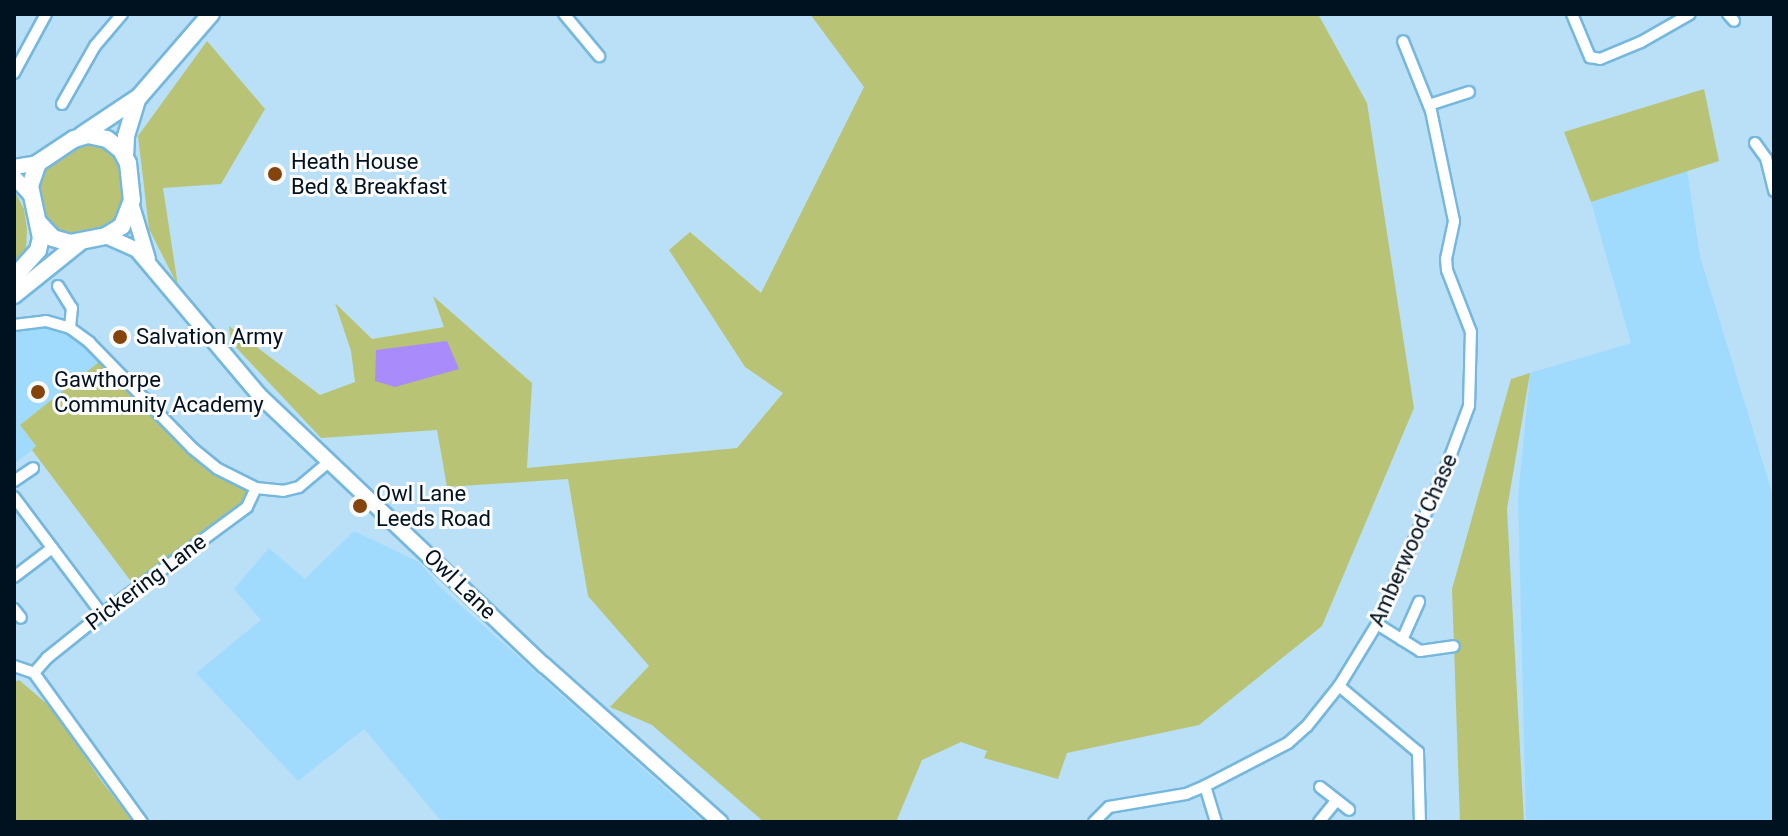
<!DOCTYPE html>
<html>
<head>
<meta charset="utf-8">
<style>
	body { margin:0 }
	#map { position:relative; width:1788px; height:836px; overflow:hidden; background:#bae0f7; font-family:Roboto,sans-serif }
	div>[style] { position:absolute }
	.built>* { inset:0; background:#a0dbfd }
	.green>* { inset:0; background:#b9c375 }
	.water>* { inset:0; background:#a98bfc }
	.roads { filter:drop-shadow(2px 0 #76b8dd) drop-shadow(-2px 0 #76b8dd) drop-shadow(0 2px #76b8dd) drop-shadow(0 -2px #76b8dd) }
	.minor>* { height:10px; margin:-5px; padding:0 5px; transform-origin:5px; border-radius:5px; background:#fff }
	.major>* { height:14px; margin:-7px; padding:0 7px; transform-origin:7px; border-radius:7px; background:#fff }
	.highway>* { height:16px; margin:-8px; padding:0 8px; transform-origin:8px; border-radius:8px; background:#fff }
	.dots>* { width:22px; height:22px; translate:-50% -50%; box-sizing:border-box; border:4px solid #fbfbfb; border-radius:50% }
	span { translate:-50% -50%; white-space:nowrap; text-align:center; line-height:1.15; -webkit-text-stroke:6px #fbfbfb; paint-order:stroke }
	.poi-label { font-size:22px; color:#00111f }
	.left { translate:0 -50%; text-align:left }
	.street-label { font-size:22px; color:#00111f }
	.frame { position:absolute; inset:0; border:16px solid #00111f; pointer-events:none }
</style>
</head>
<body>
<div id="map">
	<div class="built">
		<div style="clip-path:polygon(1687px 170px,1700px 256px,1774px 499px,1774px 822px,1526px 822px,1518px 497px,1530px 373px,1631px 343px,1591px 202px)"></div>
		<div style="clip-path:polygon(28px 321px,70px 328px,104px 358px,20px 425px,36px 447px,14px 464px,14px 325px)"></div>
		<div style="clip-path:polygon(354px 531px,419px 562px,438px 585px,703px 822px,442px 822px,364px 729px,298px 781px,196px 673px,261px 620px,234px 589px,269px 548px,305px 579px)"></div>
	</div>
	<div class="green">
		<div style="clip-path:polygon(810px 14px,1318px 14px,1367px 103px,1414px 408px,1322px 626px,1199px 725px,1067px 753px,1058px 779px,984px 758px,987px 751px,961px 742px,922px 760px,896px 822px,764px 822px,652px 725px,610px 707px,649px 666px,588px 596px,568px 479px,447px 487px,437px 430px,321px 438px,231px 342px,229px 326px,320px 395px,355px 382px,351px 351px,335px 303px,372px 339px,444px 327px,433px 296px,532px 383px,527px 468px,737px 448px,783px 393px,745px 367px,669px 250px,690px 232px,761px 293px,864px 87px)"></div>
		<div style="clip-path:polygon(207px 41px,265px 109px,221px 184px,163px 188px,178px 286px,149px 229px,138px 136px)"></div>
		<div style="clip-path:polygon(1704px 89px,1719px 161px,1591px 202px,1564px 132px)"></div>
		<div style="clip-path:polygon(88px 135px,128px 163px,122px 226px,53px 238px,30px 186px,56px 150px)"></div>
		<div style="clip-path:polygon(14px 190px,24px 209px,27px 229px,26px 251px,15px 261px)"></div>
		<div style="clip-path:polygon(104px 358px,192px 448px,256px 488px,247px 507px,136px 588px,32px 450px,36px 446px,20px 425px)"></div>
		<div style="clip-path:polygon(1530px 373px,1507px 509px,1524px 822px,1460px 822px,1452px 589px,1511px 379px)"></div>
		<div style="clip-path:polygon(19px 680px,53px 709px,100px 779px,133px 822px,14px 822px,14px 682px)"></div>
	</div>
	<div class="water">
		<div style="clip-path:polygon(447px 341px,459px 369px,395px 387px,375px 381px,376px 350px)"></div>
	</div>
	<div class="roads">
		<div class="minor">
			<div style="left:564px;top:14px;width:55px;rotate:50.2deg"></div>
			<div style="left:1572px;top:14px;width:47px;rotate:67.3deg"></div>
			<div style="left:1590px;top:57px;width:10px;rotate:11deg"></div>
			<div style="left:1600px;top:59px;width:44px;rotate:-22.5deg"></div>
			<div style="left:1641px;top:42px;width:56px;rotate:-29.7deg"></div>
			<div style="left:1728px;top:14px;width:9px;rotate:49deg"></div>
			<div style="left:14px;top:73px;width:67px;rotate:-61.5deg"></div>
			<div style="left:62px;top:104px;width:67px;rotate:-60.4deg"></div>
			<div style="left:95px;top:46px;width:42px;rotate:-49.8deg"></div>
			<div style="left:1429px;top:105px;width:42px;rotate:-18deg"></div>
			<div style="left:1755px;top:143px;width:19px;rotate:54deg"></div>
			<div style="left:1766px;top:158px;width:34px;rotate:76deg"></div>
			<div style="left:58px;top:286px;width:26px;rotate:58deg"></div>
			<div style="left:72px;top:308px;width:20px;rotate:96deg"></div>
			<div style="left:14px;top:325px;width:32px;rotate:-7deg"></div>
			<div style="left:46px;top:321px;width:25px;rotate:16deg"></div>
			<div style="left:70px;top:328px;width:24px;rotate:36deg"></div>
			<div style="left:89px;top:342px;width:148px;rotate:45.8deg"></div>
			<div style="left:192px;top:448px;width:33px;rotate:39deg"></div>
			<div style="left:218px;top:469px;width:42px;rotate:26.6deg"></div>
			<div style="left:256px;top:488px;width:27px;rotate:6deg"></div>
			<div style="left:283px;top:491px;width:16px;rotate:-14deg"></div>
			<div style="left:299px;top:487px;width:40px;rotate:-40deg"></div>
			<div style="left:14px;top:481px;width:23px;rotate:-34deg"></div>
			<div style="left:14px;top:497px;width:146px;rotate:53.1deg"></div>
			<div style="left:14px;top:577px;width:48px;rotate:-37.3deg"></div>
			<div style="left:14px;top:609px;width:11px;rotate:52deg"></div>
			<div style="left:1377px;top:624px;width:51px;rotate:32.1deg"></div>
			<div style="left:1420px;top:651px;width:34px;rotate:-8deg"></div>
			<div style="left:1402px;top:640px;width:42px;rotate:-65.9deg"></div>
			<div style="left:14px;top:666px;width:21px;rotate:19deg"></div>
			<div style="left:34px;top:673px;width:20px;rotate:-49deg"></div>
			<div style="left:47px;top:658px;width:70px;rotate:-38.7deg"></div>
			<div style="left:102px;top:614px;width:180px;rotate:-36.4deg"></div>
			<div style="left:247px;top:507px;width:21px;rotate:-65deg"></div>
			<div style="left:34px;top:673px;width:184px;rotate:54.1deg"></div>
			<div style="left:1339px;top:686px;width:103px;rotate:39.9deg"></div>
			<div style="left:1418px;top:752px;width:70px;rotate:88.4deg"></div>
			<div style="left:1205px;top:786px;width:38px;rotate:73deg"></div>
			<div style="left:1320px;top:787px;width:37px;rotate:38deg"></div>
			<div style="left:1094px;top:822px;width:21px;rotate:-45deg"></div>
			<div style="left:1109px;top:807px;width:78px;rotate:-9.6deg"></div>
			<div style="left:1186px;top:794px;width:21px;rotate:-23deg"></div>
			<div style="left:1205px;top:786px;width:93px;rotate:-27.4deg"></div>
			<div style="left:1288px;top:743px;width:25px;rotate:-42deg"></div>
			<div style="left:1307px;top:726px;width:51px;rotate:-51.3deg"></div>
			<div style="left:1339px;top:686px;width:73px;rotate:-58.5deg"></div>
			<div style="left:1377px;top:624px;width:174px;rotate:-66.2deg"></div>
			<div style="left:1447px;top:465px;width:63px;rotate:-69.6deg"></div>
			<div style="left:1469px;top:406px;width:74px;rotate:-88.5deg"></div>
			<div style="left:1471px;top:332px;width:66px;rotate:-111.2deg"></div>
			<div style="left:1447px;top:270px;width:11px;rotate:-95deg"></div>
			<div style="left:1446px;top:259px;width:39px;rotate:-78deg"></div>
			<div style="left:1454px;top:221px;width:112px;rotate:-101.8deg"></div>
			<div style="left:1431px;top:111px;width:75px;rotate:-111.8deg"></div>
			<div style="left:1319px;top:822px;width:27px;rotate:-51deg"></div>
		</div>
		<div class="major">
			<div style="left:14px;top:167px;width:24px;rotate:-9deg"></div>
			<div style="left:14px;top:177px;width:25px;rotate:47deg"></div>
			<div style="left:132px;top:206px;width:55px;rotate:73.2deg"></div>
			<div style="left:106px;top:236px;width:34px;rotate:24deg"></div>
			<div style="left:137px;top:250px;width:189px;rotate:49.9deg"></div>
			<div style="left:259px;top:395px;width:393px;rotate:43.5deg"></div>
			<div style="left:544px;top:665px;width:236px;rotate:41.7deg"></div>
		</div>
		<div class="highway">
			<div style="left:82px;top:135px;width:69px;rotate:-33.7deg"></div>
			<div style="left:139px;top:97px;width:110px;rotate:-49.1deg"></div>
			<div style="left:125px;top:157px;width:21px;rotate:-87deg"></div>
			<div style="left:126px;top:136px;width:38px;rotate:-73deg"></div>
			<div style="left:14px;top:277px;width:36px;rotate:-48deg"></div>
			<div style="left:38px;top:250px;width:12px;rotate:-76deg"></div>
			<div style="left:41px;top:238px;width:53px;rotate:-101.9deg"></div>
			<div style="left:30px;top:186px;width:24px;rotate:-71deg"></div>
			<div style="left:38px;top:163px;width:43px;rotate:-33.7deg"></div>
			<div style="left:74px;top:139px;width:15px;rotate:-16deg"></div>
			<div style="left:88px;top:135px;width:19px;rotate:12deg"></div>
			<div style="left:107px;top:139px;width:18px;rotate:38deg"></div>
			<div style="left:121px;top:150px;width:15px;rotate:62deg"></div>
			<div style="left:128px;top:163px;width:37px;rotate:84deg"></div>
			<div style="left:132px;top:200px;width:28px;rotate:111deg"></div>
			<div style="left:122px;top:226px;width:19px;rotate:148deg"></div>
			<div style="left:106px;top:236px;width:37px;rotate:169deg"></div>
			<div style="left:70px;top:243px;width:18px;rotate:-164deg"></div>
			<div style="left:53px;top:238px;width:21px;rotate:-133deg"></div>
			<div style="left:14px;top:295px;width:83px;rotate:-38.7deg"></div>
		</div>
	</div>
	<div class="dots">
		<div style="left:275px;top:174px;background:#84440c"></div>
		<div style="left:120px;top:337px;background:#84440c"></div>
		<div style="left:38px;top:392px;background:#84440c"></div>
		<div style="left:360px;top:506px;background:#84440c"></div>
	</div>
	<div class="poi-label">
		<span class="left" style="left:291px;top:174px">Heath House<br>Bed &amp; Breakfast</span>
		<span class="left" style="left:136px;top:337px">Salvation Army</span>
		<span class="left" style="left:54px;top:392px">Gawthorpe<br>Community Academy</span>
		<span class="left" style="left:376px;top:506px">Owl Lane<br>Leeds Road</span>
	</div>
	<div class="street-label">
		<span style="left:1413px;top:540px;rotate:-66deg">Amberwood Chase</span>
		<span style="left:146px;top:582px;rotate:-37deg">Pickering Lane</span>
		<span style="left:460px;top:584px;rotate:44deg">Owl Lane</span>
	</div>
	<div class="frame"></div>
</div>
</body>
</html>
